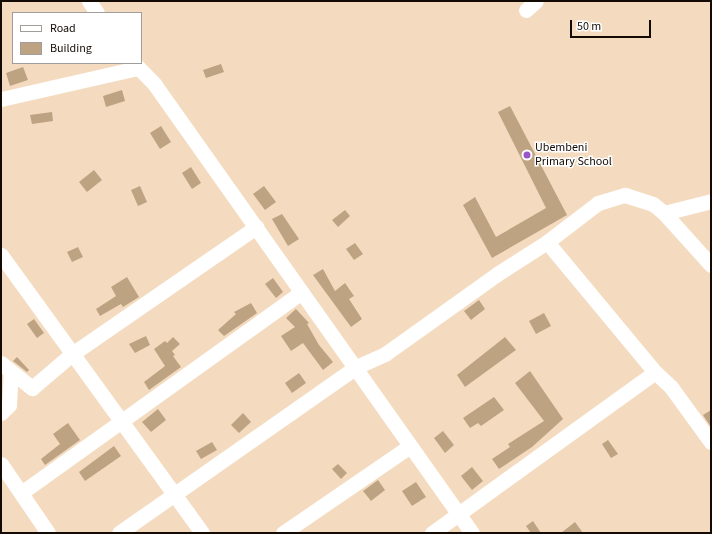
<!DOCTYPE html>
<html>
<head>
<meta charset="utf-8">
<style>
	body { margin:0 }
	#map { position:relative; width:712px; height:534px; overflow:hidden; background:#f4dbbf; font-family:"Source Sans 3",sans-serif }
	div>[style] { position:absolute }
	.building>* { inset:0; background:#bea382 }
	.minor>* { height:15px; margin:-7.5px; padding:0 7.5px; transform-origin:7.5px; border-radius:7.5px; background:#fff }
	.dots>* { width:11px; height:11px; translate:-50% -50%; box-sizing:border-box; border:2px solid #fff; border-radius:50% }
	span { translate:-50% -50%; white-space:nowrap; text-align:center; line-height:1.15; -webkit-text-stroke:3px #fff; paint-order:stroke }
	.poi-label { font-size:12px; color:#120a03 }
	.left { translate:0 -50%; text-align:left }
	.frame { position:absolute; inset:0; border:2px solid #120a03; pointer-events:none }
	.legend { position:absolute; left:12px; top:12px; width:130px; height:52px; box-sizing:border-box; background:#fff; border:1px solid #a09d9a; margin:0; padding:5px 7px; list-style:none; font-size:12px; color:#120a03 }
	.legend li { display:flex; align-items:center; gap:8px; height:20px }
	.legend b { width:20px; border:1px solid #a09d9a }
	.scale { position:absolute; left:570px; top:20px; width:81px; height:18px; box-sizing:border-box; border:2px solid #120a03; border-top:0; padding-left:5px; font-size:12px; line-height:14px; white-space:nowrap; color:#120a03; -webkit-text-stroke:3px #fff; paint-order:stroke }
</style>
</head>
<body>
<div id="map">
	<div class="building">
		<div style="clip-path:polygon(221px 64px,224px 72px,206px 78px,203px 70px)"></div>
		<div style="clip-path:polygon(23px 67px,28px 80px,10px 86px,6px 73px)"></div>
		<div style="clip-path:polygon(122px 90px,125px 101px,106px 107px,103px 96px)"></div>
		<div style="clip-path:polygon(510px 106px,567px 215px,492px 258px,463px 205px,475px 197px,496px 237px,546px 208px,498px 112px)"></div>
		<div style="clip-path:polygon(52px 112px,53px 121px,32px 124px,30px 115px)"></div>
		<div style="clip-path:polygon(161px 126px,171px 142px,160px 149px,150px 133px)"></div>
		<div style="clip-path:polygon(191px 167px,201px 183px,192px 189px,182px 173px)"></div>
		<div style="clip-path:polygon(94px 170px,102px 180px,87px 192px,79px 182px)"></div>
		<div style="clip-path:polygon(140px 186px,147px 202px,138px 206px,131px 190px)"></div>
		<div style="clip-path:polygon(264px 186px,276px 202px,265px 210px,253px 194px)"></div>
		<div style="clip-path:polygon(345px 210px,350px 216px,338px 227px,332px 220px)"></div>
		<div style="clip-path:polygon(282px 214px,299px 239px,288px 246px,272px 219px)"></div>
		<div style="clip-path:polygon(355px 243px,363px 254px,354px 260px,346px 249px)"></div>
		<div style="clip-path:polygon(78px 247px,83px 257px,72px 262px,67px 252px)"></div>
		<div style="clip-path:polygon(323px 269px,335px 291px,345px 283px,354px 296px,349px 299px,362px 319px,351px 327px,313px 275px)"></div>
		<div style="clip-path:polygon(127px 277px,139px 297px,123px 307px,121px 304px,100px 316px,96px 309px,116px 296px,111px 287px)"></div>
		<div style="clip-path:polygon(273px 278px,283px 292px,276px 298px,265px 284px)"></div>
		<div style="clip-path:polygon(479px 300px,485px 309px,471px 320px,464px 311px)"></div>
		<div style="clip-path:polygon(251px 303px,257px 313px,224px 336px,218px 330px,236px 314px,234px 312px)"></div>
		<div style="clip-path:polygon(296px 309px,309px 323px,307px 324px,319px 345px,333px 362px,323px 370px,303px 343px,291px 351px,281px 336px,295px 327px,286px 318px)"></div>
		<div style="clip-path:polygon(544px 313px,551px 326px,536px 334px,529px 321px)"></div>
		<div style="clip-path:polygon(34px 319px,44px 333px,37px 338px,27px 324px)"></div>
		<div style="clip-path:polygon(146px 336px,150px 345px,135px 353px,129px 344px)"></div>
		<div style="clip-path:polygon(173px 337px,180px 344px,172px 351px,175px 355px,173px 356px,181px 367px,149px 390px,144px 382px,165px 366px,154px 349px,165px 341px,167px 343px)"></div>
		<div style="clip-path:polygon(505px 337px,516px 350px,465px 387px,457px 375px)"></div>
		<div style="clip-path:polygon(17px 357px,29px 370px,27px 372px,13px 361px)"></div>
		<div style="clip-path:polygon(530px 371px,563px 419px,532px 447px,499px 469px,492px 459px,510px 447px,508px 444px,544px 421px,515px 383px)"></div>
		<div style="clip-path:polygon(299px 373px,306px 383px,292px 393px,285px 383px)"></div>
		<div style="clip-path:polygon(494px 397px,504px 410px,481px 426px,478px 423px,470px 428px,463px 418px)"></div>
		<div style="clip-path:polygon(158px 409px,166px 420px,151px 432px,142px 422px)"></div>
		<div style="clip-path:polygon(711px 410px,711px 427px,703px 415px)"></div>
		<div style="clip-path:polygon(243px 413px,251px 422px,239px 433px,231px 425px)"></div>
		<div style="clip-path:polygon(68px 423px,80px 440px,45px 465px,41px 459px,60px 444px,53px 434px)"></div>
		<div style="clip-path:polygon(443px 431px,454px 445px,445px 453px,434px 438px)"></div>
		<div style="clip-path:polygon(608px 440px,618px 454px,611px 458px,602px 444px)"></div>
		<div style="clip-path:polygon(212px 442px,217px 450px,201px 459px,196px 451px)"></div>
		<div style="clip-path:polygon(114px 446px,121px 456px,85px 481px,79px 472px)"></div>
		<div style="clip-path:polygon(338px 464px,347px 473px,341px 479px,332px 469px)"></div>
		<div style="clip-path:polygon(472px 467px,483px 481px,472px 490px,461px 476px)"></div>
		<div style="clip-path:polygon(378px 480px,385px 490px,371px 501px,363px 491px)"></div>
		<div style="clip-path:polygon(416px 482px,426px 497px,412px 506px,402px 491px)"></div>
		<div style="clip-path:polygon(533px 521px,541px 533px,531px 533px,526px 526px)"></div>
		<div style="clip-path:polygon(575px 522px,583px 533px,561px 533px)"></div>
	</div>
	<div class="minor">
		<div style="left:89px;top:1px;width:14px;rotate:56deg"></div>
		<div style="left:526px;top:10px;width:13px;rotate:-42deg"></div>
		<div style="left:134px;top:63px;width:30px;rotate:46deg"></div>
		<div style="left:155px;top:85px;width:549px;rotate:54.72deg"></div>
		<div style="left:1px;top:99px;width:140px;rotate:-12.8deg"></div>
		<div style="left:664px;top:213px;width:70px;rotate:47.9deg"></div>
		<div style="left:547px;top:242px;width:169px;rotate:50.3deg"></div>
		<div style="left:655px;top:372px;width:22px;rotate:43deg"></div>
		<div style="left:671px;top:387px;width:68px;rotate:54deg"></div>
		<div style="left:1px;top:255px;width:343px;rotate:54.1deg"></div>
		<div style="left:1px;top:363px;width:40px;rotate:39deg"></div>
		<div style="left:32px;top:388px;width:52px;rotate:-40.4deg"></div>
		<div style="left:72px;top:354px;width:224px;rotate:-34.6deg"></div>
		<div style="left:1px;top:413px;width:11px;rotate:-45deg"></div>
		<div style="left:9px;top:405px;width:33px;rotate:-87deg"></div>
		<div style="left:1px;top:464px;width:83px;rotate:55.7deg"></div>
		<div style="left:21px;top:493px;width:345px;rotate:-35.6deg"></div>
		<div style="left:119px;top:533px;width:289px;rotate:-35deg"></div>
		<div style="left:356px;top:367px;width:32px;rotate:-24deg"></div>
		<div style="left:385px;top:354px;width:138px;rotate:-35.5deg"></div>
		<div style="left:497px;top:274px;width:59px;rotate:-32.6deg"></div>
		<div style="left:547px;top:242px;width:64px;rotate:-37.4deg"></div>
		<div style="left:598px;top:203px;width:28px;rotate:-17deg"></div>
		<div style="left:625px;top:195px;width:29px;rotate:18deg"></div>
		<div style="left:653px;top:204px;width:14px;rotate:39deg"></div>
		<div style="left:664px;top:213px;width:49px;rotate:-14.3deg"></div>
		<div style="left:283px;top:533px;width:154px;rotate:-34.4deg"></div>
		<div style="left:432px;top:533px;width:275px;rotate:-35.8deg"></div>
	</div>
	<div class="dots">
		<div style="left:527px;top:155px;background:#9954c8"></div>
	</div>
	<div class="poi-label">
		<span class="left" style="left:535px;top:155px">Ubembeni<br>Primary School</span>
	</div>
	<div class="frame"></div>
	<ul class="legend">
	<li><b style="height:5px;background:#fff"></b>Road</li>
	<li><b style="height:11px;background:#bea382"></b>Building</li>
	</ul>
	<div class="scale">50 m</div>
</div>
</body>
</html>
